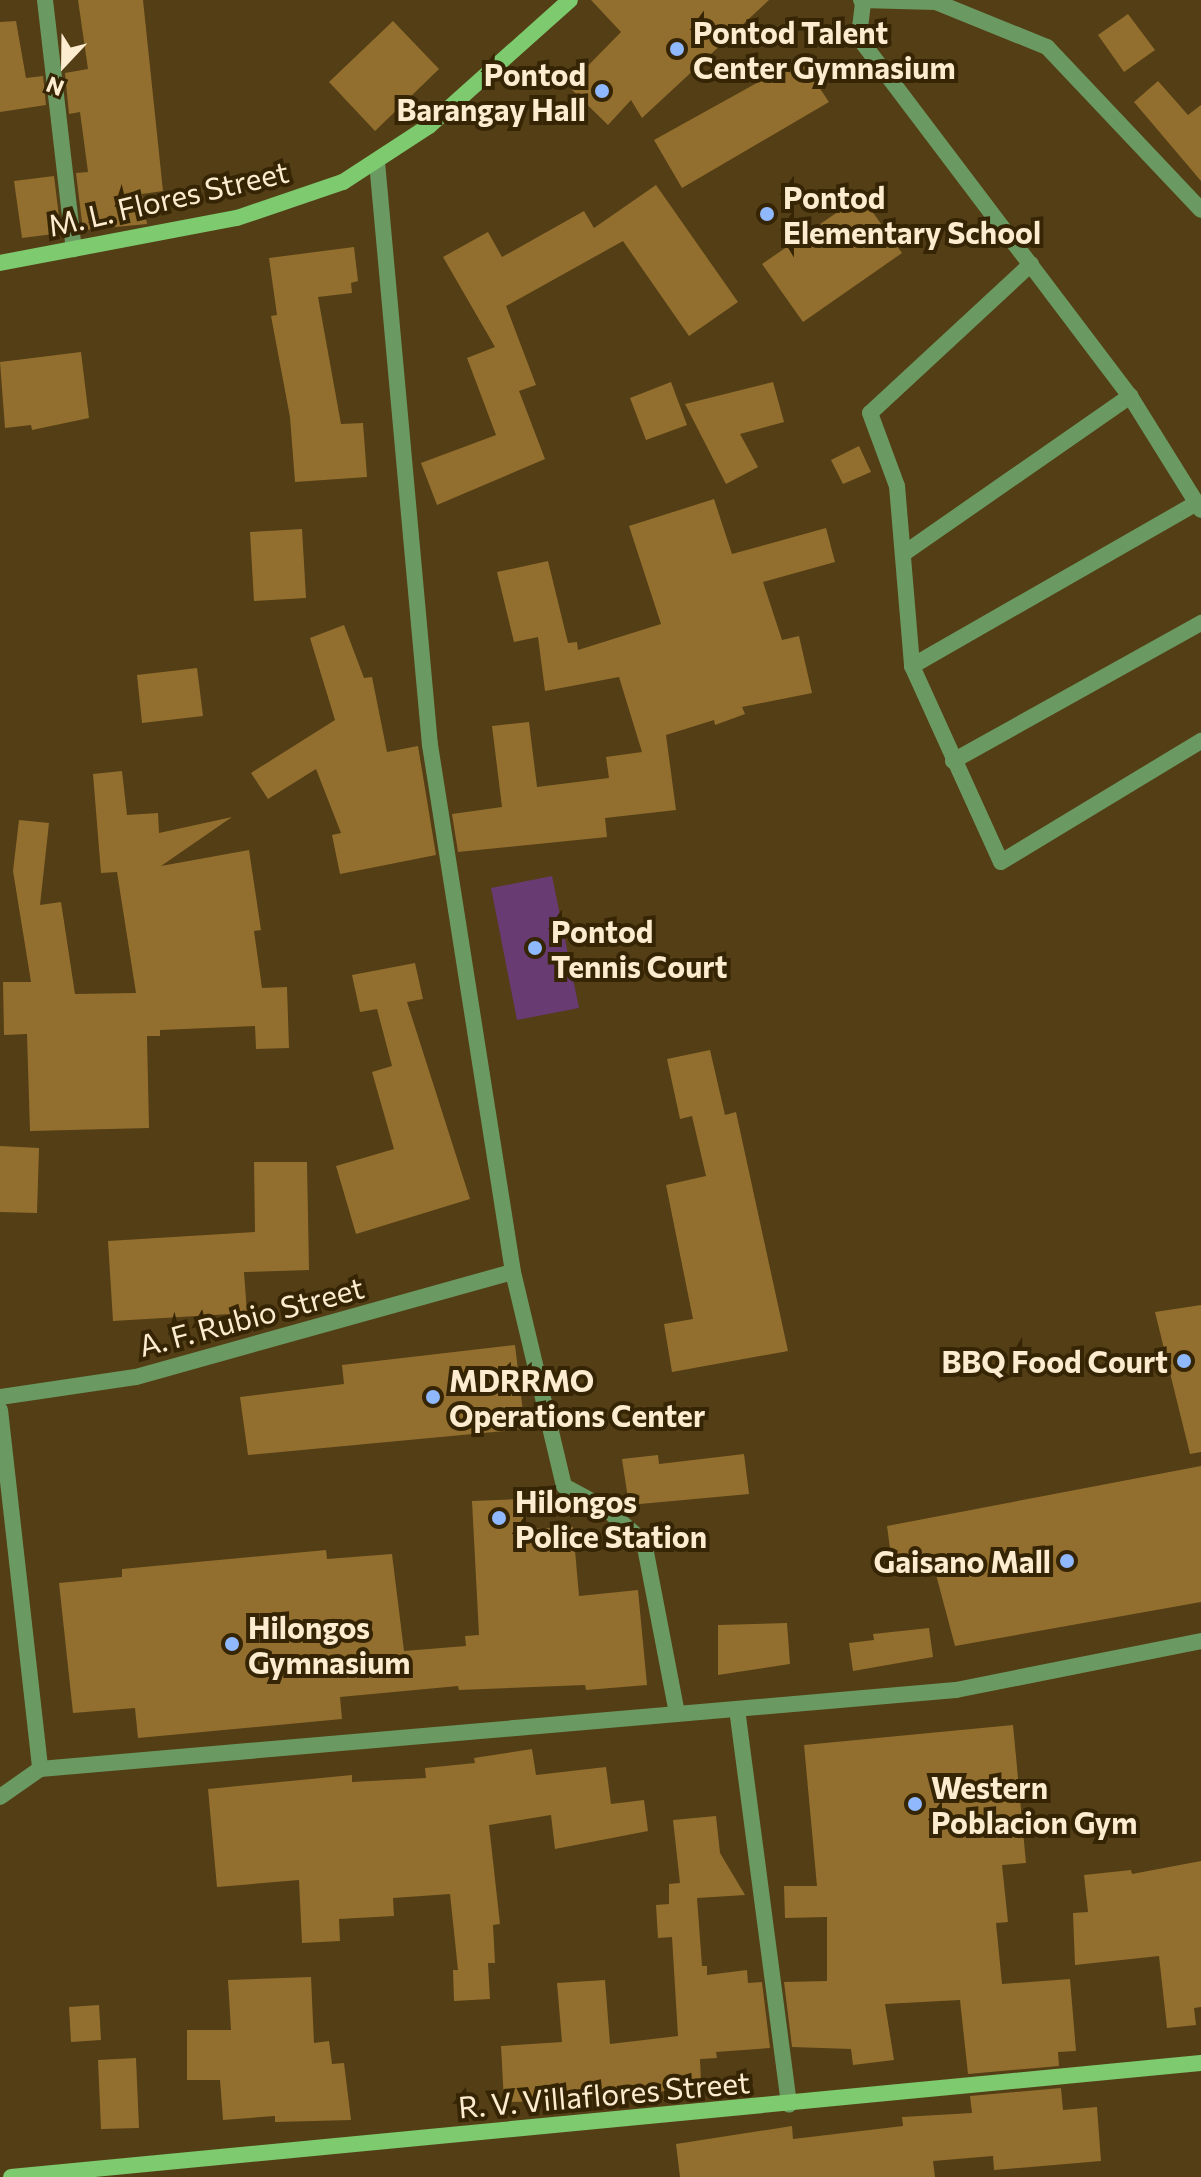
<!DOCTYPE html>
<html>
<head>
<meta charset="utf-8">
<style>
	body { margin:0 }
	#map { position:relative; width:1201px; height:2177px; overflow:hidden; background:#543e16; font-family:Commissioner,sans-serif }
	div>[style] { position:absolute }
	.green>* { inset:0; background:#683b72 }
	.building>* { inset:0; background:#926f2e }
	.street>* { height:16px; margin:-8px; padding:0 8px; transform-origin:8px; border-radius:8px; background:#6a9a61 }
	.secondary>* { height:16px; margin:-8px; padding:0 8px; transform-origin:8px; border-radius:8px; background:#7dca6f }
	.dots>* { width:22px; height:22px; translate:-50% -50%; box-sizing:border-box; border:4px solid #362505; border-radius:50% }
	span { translate:-50% -50%; white-space:nowrap; text-align:center; line-height:1.15; -webkit-text-stroke:8px #362505; paint-order:stroke }
	.poi-label { font-size:30px; color:#fdeccf; font-weight:700 }
	.left { translate:0 -50%; text-align:left }
	.right { translate:-100% -50%; text-align:right }
	.street-label { font-size:30px; color:#fdeccf }
	.north { position:absolute; left:24px; top:24px; width:80px; height:80px; -webkit-text-stroke:6px #362505; paint-order:stroke; rotate:202deg; font-size:22px; font-weight:700; line-height:32px; text-align:center; color:#fdeccf }
	.north::after { content:''; display:block; margin:auto; width:28px; height:36px; background:#fdeccf; clip-path:polygon(50% 0,100% 100%,50% 72%,0 100%) }
</style>
</head>
<body>
<div id="map">
	<div class="green">
		<div style="clip-path:polygon(552px 876px,579px 1008px,517px 1020px,491px 888px)"></div>
	</div>
	<div class="building">
		<div style="clip-path:polygon(78px 0,143px 0,163px 191px,142px 194px,147px 224px,83px 230px,76px 173px,88px 172px,80px 112px,69px 114px,65px 73px,88px 69px)"></div>
		<div style="clip-path:polygon(591px 0,769px 0,642px 118px,631px 100px,608px 125px,568px 86px,621px 32px)"></div>
		<div style="clip-path:polygon(1128px 14px,1155px 50px,1124px 72px,1098px 35px)"></div>
		<div style="clip-path:polygon(16px 21px,26px 78px,43px 76px,46px 105px,0 112px,0 22px)"></div>
		<div style="clip-path:polygon(393px 21px,439px 69px,375px 131px,329px 82px)"></div>
		<div style="clip-path:polygon(800px 59px,829px 102px,682px 188px,654px 140px)"></div>
		<div style="clip-path:polygon(1158px 81px,1188px 115px,1201px 105px,1201px 181px,1134px 102px)"></div>
		<div style="clip-path:polygon(54px 176px,61px 233px,22px 238px,14px 181px)"></div>
		<div style="clip-path:polygon(656px 185px,738px 302px,689px 336px,623px 241px,506px 306px,536px 385px,519px 391px,545px 459px,437px 505px,421px 463px,496px 435px,467px 358px,495px 347px,443px 257px,488px 232px,502px 257px,584px 211px,594px 228px)"></div>
		<div style="clip-path:polygon(861px 196px,902px 253px,803px 322px,762px 264px)"></div>
		<div style="clip-path:polygon(354px 247px,358px 281px,351px 283px,352px 293px,318px 297px,341px 424px,363px 423px,367px 477px,295px 482px,290px 417px,271px 316px,277px 315px,269px 258px)"></div>
		<div style="clip-path:polygon(81px 352px,89px 418px,32px 430px,31px 425px,5px 428px,0 362px)"></div>
		<div style="clip-path:polygon(671px 382px,687px 425px,646px 440px,630px 398px)"></div>
		<div style="clip-path:polygon(773px 382px,784px 422px,740px 434px,758px 467px,726px 484px,685px 404px)"></div>
		<div style="clip-path:polygon(859px 446px,871px 472px,843px 484px,831px 460px)"></div>
		<div style="clip-path:polygon(714px 499px,732px 554px,826px 528px,835px 562px,763px 582px,782px 640px,799px 636px,812px 693px,742px 707px,745px 714px,715px 725px,714px 720px,666px 735px,676px 810px,605px 818px,607px 837px,458px 852px,452px 814px,502px 807px,492px 726px,529px 722px,537px 787px,609px 778px,606px 757px,642px 752px,619px 677px,545px 691px,538px 637px,514px 642px,497px 572px,548px 561px,568px 643px,577px 642px,578px 650px,661px 624px,629px 526px)"></div>
		<div style="clip-path:polygon(302px 529px,306px 598px,254px 601px,250px 532px)"></div>
		<div style="clip-path:polygon(344px 625px,364px 678px,372px 677px,387px 752px,418px 746px,436px 855px,340px 874px,332px 835px,341px 833px,316px 769px,268px 799px,251px 773px,335px 720px,310px 638px)"></div>
		<div style="clip-path:polygon(197px 668px,203px 716px,142px 723px,137px 675px)"></div>
		<div style="clip-path:polygon(122px 771px,127px 815px,158px 813px,159px 833px,232px 817px,161px 866px,249px 850px,261px 930px,254px 931px,262px 988px,287px 987px,289px 1048px,256px 1049px,255px 1026px,160px 1030px,160px 1036px,147px 1036px,149px 1128px,30px 1131px,27px 1034px,4px 1035px,3px 982px,31px 982px,13px 871px,19px 820px,49px 823px,40px 905px,61px 902px,75px 994px,136px 993px,117px 872px,101px 873px,93px 774px)"></div>
		<div style="clip-path:polygon(415px 963px,423px 999px,407px 1002px,470px 1199px,356px 1234px,336px 1166px,394px 1149px,372px 1072px,392px 1066px,377px 1009px,360px 1012px,352px 975px)"></div>
		<div style="clip-path:polygon(710px 1050px,725px 1115px,736px 1112px,788px 1351px,672px 1372px,664px 1324px,693px 1319px,666px 1185px,706px 1176px,692px 1116px,680px 1119px,667px 1059px)"></div>
		<div style="clip-path:polygon(0 1146px,39px 1148px,37px 1213px,0 1212px)"></div>
		<div style="clip-path:polygon(254px 1162px,307px 1162px,309px 1270px,244px 1272px,247px 1313px,113px 1321px,108px 1241px,255px 1232px)"></div>
		<div style="clip-path:polygon(1201px 1305px,1201px 1452px,1190px 1454px,1155px 1312px)"></div>
		<div style="clip-path:polygon(515px 1345px,525px 1429px,248px 1455px,240px 1397px,344px 1384px,342px 1365px)"></div>
		<div style="clip-path:polygon(744px 1454px,749px 1494px,629px 1505px,622px 1459px,658px 1455px,659px 1464px)"></div>
		<div style="clip-path:polygon(1201px 1466px,1201px 1602px,955px 1646px,934px 1567px,893px 1571px,887px 1526px)"></div>
		<div style="clip-path:polygon(522px 1499px,524px 1529px,573px 1527px,579px 1596px,638px 1590px,647px 1685px,586px 1690px,585px 1685px,459px 1690px,458px 1686px,340px 1697px,342px 1719px,138px 1738px,135px 1708px,73px 1713px,59px 1583px,122px 1577px,122px 1569px,326px 1550px,327px 1559px,392px 1554px,404px 1651px,466px 1646px,465px 1636px,479px 1635px,472px 1501px)"></div>
		<div style="clip-path:polygon(787px 1623px,790px 1664px,718px 1675px,718px 1625px)"></div>
		<div style="clip-path:polygon(929px 1628px,933px 1657px,853px 1671px,849px 1643px,874px 1640px,873px 1634px)"></div>
		<div style="clip-path:polygon(1013px 1725px,1026px 1863px,1002px 1865px,1008px 1922px,996px 1923px,1002px 1984px,1070px 1979px,1076px 2051px,1058px 2052px,1059px 2066px,968px 2074px,960px 2000px,885px 2004px,894px 2060px,853px 2065px,851px 2049px,792px 2047px,784px 1982px,827px 1981px,827px 1917px,785px 1918px,784px 1886px,817px 1886px,804px 1745px)"></div>
		<div style="clip-path:polygon(532px 1749px,536px 1775px,606px 1767px,611px 1804px,644px 1800px,648px 1831px,555px 1849px,551px 1815px,489px 1825px,500px 1924px,493px 1925px,495px 1963px,488px 1963px,490px 1999px,454px 2001px,453px 1970px,458px 1970px,450px 1894px,393px 1898px,394px 1916px,339px 1919px,340px 1941px,302px 1943px,299px 1880px,217px 1887px,208px 1789px,352px 1775px,352px 1782px,426px 1778px,425px 1768px,475px 1763px,474px 1758px)"></div>
		<div style="clip-path:polygon(716px 1816px,720px 1853px,745px 1895px,697px 1898px,702px 1966px,707px 1966px,707px 1975px,747px 1970px,748px 1983px,762px 1982px,770px 2048px,716px 2052px,717px 2058px,700px 2059px,701px 2083px,679px 2089px,602px 2100px,504px 2102px,501px 2046px,562px 2042px,557px 1983px,605px 1980px,610px 2044px,678px 2036px,672px 1937px,658px 1938px,656px 1905px,669px 1904px,669px 1884px,680px 1883px,673px 1820px)"></div>
		<div style="clip-path:polygon(1201px 1861px,1201px 2007px,1194px 2008px,1196px 2025px,1167px 2028px,1159px 1956px,1075px 1965px,1073px 1913px,1088px 1912px,1084px 1875px,1131px 1870px,1132px 1874px)"></div>
		<div style="clip-path:polygon(311px 1977px,314px 2043px,329px 2041px,332px 2064px,344px 2063px,351px 2120px,275px 2122px,275px 2116px,223px 2120px,220px 2080px,187px 2080px,187px 2030px,231px 2030px,228px 1980px)"></div>
		<div style="clip-path:polygon(99px 2005px,101px 2040px,71px 2042px,69px 2007px)"></div>
		<div style="clip-path:polygon(136px 2058px,139px 2128px,101px 2129px,98px 2060px)"></div>
		<div style="clip-path:polygon(1061px 2088px,1063px 2110px,1097px 2107px,1101px 2161px,994px 2170px,993px 2156px,933px 2161px,935px 2177px,680px 2177px,676px 2144px,792px 2126px,793px 2139px,903px 2126px,902px 2117px,972px 2113px,970px 2096px)"></div>
	</div>
	<div class="street">
		<div style="left:45px;top:0;width:251px;rotate:83.4deg"></div>
		<div style="left:861px;top:0;width:75px;rotate:1.5deg"></div>
		<div style="left:936px;top:2px;width:120px;rotate:22.1deg"></div>
		<div style="left:1047px;top:47px;width:224px;rotate:46.6deg"></div>
		<div style="left:863px;top:3px;width:35px;rotate:97deg"></div>
		<div style="left:859px;top:38px;width:449px;rotate:52.9deg"></div>
		<div style="left:1130px;top:396px;width:134px;rotate:58.1deg"></div>
		<div style="left:377px;top:162px;width:585px;rotate:84.81deg"></div>
		<div style="left:430px;top:745px;width:533px;rotate:81.05deg"></div>
		<div style="left:513px;top:1272px;width:220px;rotate:76.6deg"></div>
		<div style="left:564px;top:1486px;width:47px;rotate:28.2deg"></div>
		<div style="left:605px;top:1508px;width:52px;rotate:41.1deg"></div>
		<div style="left:644px;top:1542px;width:175px;rotate:79.1deg"></div>
		<div style="left:1031px;top:264px;width:219px;rotate:137.2deg"></div>
		<div style="left:870px;top:413px;width:78px;rotate:69.7deg"></div>
		<div style="left:897px;top:486px;width:181px;rotate:85.2deg"></div>
		<div style="left:912px;top:666px;width:215px;rotate:65.6deg"></div>
		<div style="left:1001px;top:862px;width:234px;rotate:-31.2deg"></div>
		<div style="left:903px;top:554px;width:277px;rotate:-34.8deg"></div>
		<div style="left:912px;top:666px;width:326px;rotate:-29.8deg"></div>
		<div style="left:953px;top:761px;width:284px;rotate:-29.1deg"></div>
		<div style="left:0;top:1397px;width:137px;rotate:-8.4deg"></div>
		<div style="left:136px;top:1377px;width:391px;rotate:-15.6deg"></div>
		<div style="left:0;top:1410px;width:361px;rotate:83.6deg"></div>
		<div style="left:737px;top:1709px;width:399px;rotate:82.5deg"></div>
		<div style="left:0;top:1797px;width:49px;rotate:-35deg"></div>
		<div style="left:40px;top:1769px;width:919px;rotate:-4.93deg"></div>
		<div style="left:956px;top:1690px;width:250px;rotate:-11.3deg"></div>
	</div>
	<div class="secondary">
		<div style="left:0;top:263px;width:241px;rotate:-10.8deg"></div>
		<div style="left:237px;top:218px;width:112px;rotate:-18.8deg"></div>
		<div style="left:343px;top:182px;width:103px;rotate:-33.1deg"></div>
		<div style="left:429px;top:126px;width:189px;rotate:-41.8deg"></div>
		<div style="left:11px;top:2177px;width:1195px;rotate:-5.47deg"></div>
	</div>
	<div class="dots">
		<div style="left:677px;top:49px;background:#8fb8fd"></div>
		<div style="left:602px;top:91px;background:#8fb8fd"></div>
		<div style="left:767px;top:214px;background:#8fb8fd"></div>
		<div style="left:535px;top:948px;background:#8fb8fd"></div>
		<div style="left:1184px;top:1361px;background:#8fb8fd"></div>
		<div style="left:433px;top:1397px;background:#8fb8fd"></div>
		<div style="left:499px;top:1518px;background:#8fb8fd"></div>
		<div style="left:1067px;top:1561px;background:#8fb8fd"></div>
		<div style="left:232px;top:1644px;background:#8fb8fd"></div>
		<div style="left:915px;top:1804px;background:#8fb8fd"></div>
	</div>
	<div class="poi-label">
		<span class="left" style="left:693px;top:49px">Pontod Talent<br>Center Gymnasium</span>
		<span class="right" style="left:586px;top:91px">Pontod<br>Barangay Hall</span>
		<span class="left" style="left:783px;top:214px">Pontod<br>Elementary School</span>
		<span class="left" style="left:551px;top:948px">Pontod<br>Tennis Court</span>
		<span class="right" style="left:1168px;top:1361px">BBQ Food Court</span>
		<span class="left" style="left:449px;top:1397px">MDRRMO<br>Operations Center</span>
		<span class="left" style="left:515px;top:1518px">Hilongos<br>Police Station</span>
		<span class="right" style="left:1051px;top:1561px">Gaisano Mall</span>
		<span class="left" style="left:248px;top:1644px">Hilongos<br>Gymnasium</span>
		<span class="left" style="left:931px;top:1804px">Western<br>Poblacion Gym</span>
	</div>
	<div class="street-label">
		<span style="left:168px;top:198px;rotate:-13deg">M. L. Flores Street</span>
		<span style="left:251px;top:1316px;rotate:-15deg">A. F. Rubio Street</span>
		<span style="left:604px;top:2094px;rotate:-5deg">R. V. Villaflores Street</span>
	</div>
	<div class="north">N</div>
</div>
</body>
</html>
